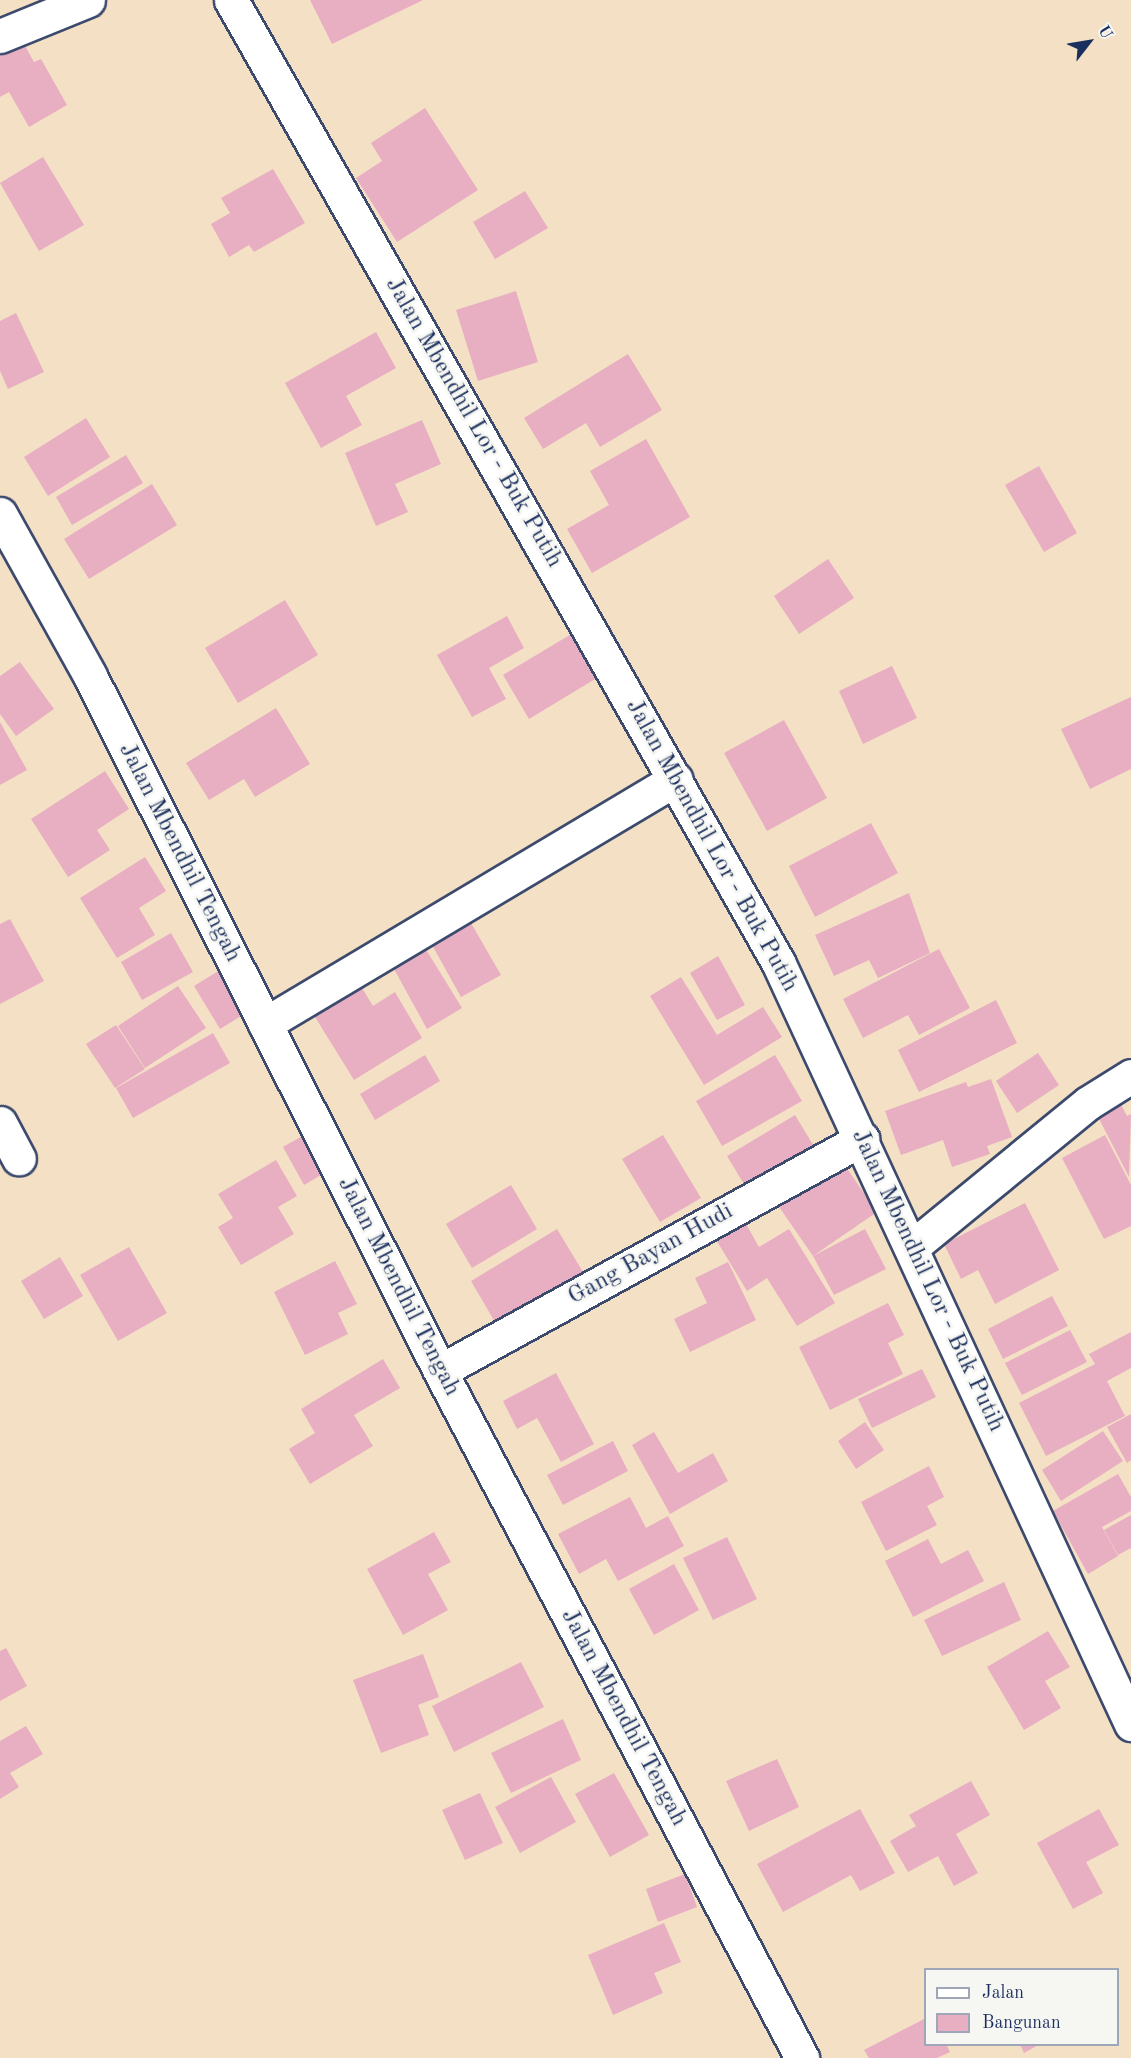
<!DOCTYPE html>
<html>
<head>
<meta charset="utf-8">
<style>
	body { margin:0 }
	#map { position:relative; width:1131px; height:2058px; overflow:hidden; background:#f4e0c5; font-family:"Old Standard TT",serif }
	div>[style] { position:absolute }
	.building>* { inset:0; background:#e8aec2 }
	.roads { filter:drop-shadow(2px 0 #3c4a6d) drop-shadow(-2px 0 #3c4a6d) drop-shadow(0 2px #3c4a6d) drop-shadow(0 -2px #3c4a6d) }
	.street>* { height:33px; margin:-16.5px; padding:0 16.5px; transform-origin:16.5px; border-radius:16.5px; background:#fff }
	span { translate:-50% -50%; white-space:nowrap; text-align:center; line-height:1.15; -webkit-text-stroke:5px #f6f6f2; paint-order:stroke }
	.street-label { font-size:24px; color:#1b2f5e }
	.legend { position:absolute; left:924px; top:1968px; width:195px; height:78px; box-sizing:border-box; background:#f6f6f2; border:2px solid #9ea6b7; margin:0; padding:8px 10px; list-style:none; font-size:18px; color:#1b2f5e }
	.legend li { display:flex; align-items:center; gap:12px; height:30px }
	.legend b { width:30px; border:2px solid #9ea6b7 }
	.north { position:absolute; left:1059px; top:12px; width:60px; height:60px; -webkit-text-stroke:4px #f6f6f2; paint-order:stroke; rotate:59deg; font-size:16px; font-weight:700; line-height:24px; text-align:center; color:#1b2f5e }
	.north::after { content:''; display:block; margin:auto; width:21px; height:27px; background:#1b2f5e; clip-path:polygon(50% 0,100% 100%,50% 72%,0 100%) }
</style>
</head>
<body>
<div id="map">
	<div class="building">
		<div style="clip-path:polygon(310px 0,423px 0,332px 44px)"></div>
		<div style="clip-path:polygon(19px 35px,34px 62px,41px 59px,67px 105px,29px 127px,9px 92px,0 97px,0 46px)"></div>
		<div style="clip-path:polygon(425px 108px,478px 190px,397px 242px,356px 178px,382px 161px,371px 143px)"></div>
		<div style="clip-path:polygon(43px 157px,84px 225px,39px 251px,0 183px)"></div>
		<div style="clip-path:polygon(273px 169px,305px 223px,254px 252px,249px 245px,229px 257px,211px 224px,230px 213px,221px 198px)"></div>
		<div style="clip-path:polygon(525px 191px,548px 228px,495px 259px,473px 222px)"></div>
		<div style="clip-path:polygon(516px 291px,538px 362px,478px 381px,456px 310px)"></div>
		<div style="clip-path:polygon(16px 313px,44px 372px,8px 389px,0 371px,0 321px)"></div>
		<div style="clip-path:polygon(376px 332px,396px 368px,346px 396px,362px 425px,321px 448px,285px 383px)"></div>
		<div style="clip-path:polygon(628px 354px,662px 410px,600px 447px,586px 423px,543px 449px,524px 418px)"></div>
		<div style="clip-path:polygon(86px 418px,110px 457px,48px 496px,24px 457px)"></div>
		<div style="clip-path:polygon(422px 420px,441px 464px,395px 484px,408px 512px,376px 526px,345px 453px)"></div>
		<div style="clip-path:polygon(646px 439px,690px 517px,592px 573px,567px 529px,609px 505px,590px 471px)"></div>
		<div style="clip-path:polygon(126px 455px,143px 483px,72px 525px,56px 497px)"></div>
		<div style="clip-path:polygon(1039px 466px,1077px 533px,1044px 552px,1005px 485px)"></div>
		<div style="clip-path:polygon(152px 484px,177px 525px,89px 579px,64px 539px)"></div>
		<div style="clip-path:polygon(828px 559px,854px 598px,799px 634px,774px 596px)"></div>
		<div style="clip-path:polygon(285px 600px,318px 655px,238px 703px,205px 648px)"></div>
		<div style="clip-path:polygon(507px 616px,524px 648px,489px 668px,506px 699px,472px 717px,437px 655px)"></div>
		<div style="clip-path:polygon(583px 627px,610px 670px,529px 719px,503px 675px)"></div>
		<div style="clip-path:polygon(20px 662px,54px 709px,16px 736px,0 714px,0 676px)"></div>
		<div style="clip-path:polygon(892px 666px,917px 718px,863px 744px,839px 691px)"></div>
		<div style="clip-path:polygon(1131px 697px,1131px 769px,1090px 789px,1061px 729px)"></div>
		<div style="clip-path:polygon(276px 708px,310px 764px,255px 797px,244px 779px,209px 800px,186px 763px)"></div>
		<div style="clip-path:polygon(784px 720px,827px 798px,767px 831px,724px 753px)"></div>
		<div style="clip-path:polygon(0 722px,27px 770px,0 785px)"></div>
		<div style="clip-path:polygon(105px 771px,129px 809px,97px 830px,110px 850px,68px 877px,31px 819px)"></div>
		<div style="clip-path:polygon(871px 823px,898px 873px,815px 917px,789px 866px)"></div>
		<div style="clip-path:polygon(145px 857px,166px 891px,139px 908px,155px 935px,117px 958px,80px 898px)"></div>
		<div style="clip-path:polygon(909px 893px,930px 953px,878px 978px,869px 960px,834px 976px,815px 935px)"></div>
		<div style="clip-path:polygon(10px 919px,44px 981px,0 1004px,0 924px)"></div>
		<div style="clip-path:polygon(471px 923px,501px 975px,461px 997px,432px 945px)"></div>
		<div style="clip-path:polygon(171px 933px,193px 972px,142px 1000px,121px 962px)"></div>
		<div style="clip-path:polygon(425px 948px,462px 1008px,427px 1029px,394px 969px)"></div>
		<div style="clip-path:polygon(939px 949px,970px 1008px,919px 1035px,908px 1015px,863px 1038px,843px 999px)"></div>
		<div style="clip-path:polygon(718px 956px,745px 1005px,717px 1020px,690px 973px)"></div>
		<div style="clip-path:polygon(220px 970px,246px 1013px,220px 1029px,194px 986px)"></div>
		<div style="clip-path:polygon(354px 975px,373px 1006px,395px 992px,422px 1038px,354px 1080px,307px 1004px)"></div>
		<div style="clip-path:polygon(681px 977px,717px 1035px,763px 1007px,782px 1037px,704px 1085px,650px 996px)"></div>
		<div style="clip-path:polygon(178px 986px,206px 1028px,145px 1068px,118px 1026px)"></div>
		<div style="clip-path:polygon(996px 1000px,1017px 1043px,919px 1092px,898px 1050px)"></div>
		<div style="clip-path:polygon(116px 1025px,145px 1069px,115px 1088px,86px 1044px)"></div>
		<div style="clip-path:polygon(213px 1033px,230px 1063px,133px 1118px,116px 1088px)"></div>
		<div style="clip-path:polygon(1038px 1053px,1059px 1085px,1017px 1113px,996px 1081px)"></div>
		<div style="clip-path:polygon(425px 1055px,440px 1081px,375px 1120px,360px 1094px)"></div>
		<div style="clip-path:polygon(775px 1055px,802px 1101px,722px 1146px,696px 1101px)"></div>
		<div style="clip-path:polygon(991px 1079px,1012px 1137px,987px 1146px,990px 1154px,952px 1167px,943px 1140px,901px 1155px,885px 1111px,966px 1082px,968px 1087px)"></div>
		<div style="clip-path:polygon(1117px 1097px,1127px 1116px,1131px 1114px,1129px 1177px,1094px 1109px)"></div>
		<div style="clip-path:polygon(795px 1115px,818px 1153px,750px 1194px,727px 1156px)"></div>
		<div style="clip-path:polygon(313px 1130px,333px 1168px,304px 1185px,283px 1147px)"></div>
		<div style="clip-path:polygon(663px 1135px,701px 1198px,660px 1222px,622px 1159px)"></div>
		<div style="clip-path:polygon(1105px 1135px,1131px 1185px,1131px 1226px,1104px 1239px,1062px 1158px)"></div>
		<div style="clip-path:polygon(839px 1157px,877px 1212px,813px 1256px,775px 1201px)"></div>
		<div style="clip-path:polygon(276px 1160px,297px 1196px,278px 1207px,294px 1234px,241px 1265px,218px 1227px,233px 1218px,218px 1194px)"></div>
		<div style="clip-path:polygon(511px 1185px,537px 1229px,472px 1268px,446px 1224px)"></div>
		<div style="clip-path:polygon(1025px 1203px,1059px 1270px,995px 1304px,978px 1270px,961px 1279px,944px 1244px)"></div>
		<div style="clip-path:polygon(741px 1215px,759px 1247px,789px 1229px,835px 1303px,797px 1326px,767px 1278px,747px 1291px,712px 1233px)"></div>
		<div style="clip-path:polygon(557px 1229px,589px 1282px,502px 1334px,471px 1281px)"></div>
		<div style="clip-path:polygon(865px 1229px,886px 1269px,834px 1295px,813px 1256px)"></div>
		<div style="clip-path:polygon(129px 1247px,167px 1313px,118px 1341px,80px 1275px)"></div>
		<div style="clip-path:polygon(60px 1257px,83px 1296px,44px 1319px,21px 1281px)"></div>
		<div style="clip-path:polygon(335px 1261px,357px 1304px,338px 1313px,348px 1334px,305px 1355px,274px 1292px)"></div>
		<div style="clip-path:polygon(728px 1262px,756px 1320px,690px 1352px,674px 1319px,707px 1303px,695px 1278px)"></div>
		<div style="clip-path:polygon(1052px 1296px,1068px 1326px,1003px 1359px,988px 1329px)"></div>
		<div style="clip-path:polygon(888px 1303px,904px 1335px,888px 1343px,903px 1374px,830px 1410px,799px 1347px)"></div>
		<div style="clip-path:polygon(1070px 1330px,1087px 1362px,1022px 1395px,1005px 1363px)"></div>
		<div style="clip-path:polygon(1131px 1332px,1131px 1368px,1107px 1381px,1125px 1416px,1046px 1456px,1019px 1403px,1095px 1364px,1089px 1354px)"></div>
		<div style="clip-path:polygon(383px 1359px,400px 1388px,354px 1415px,373px 1446px,310px 1484px,289px 1449px,315px 1433px,301px 1409px)"></div>
		<div style="clip-path:polygon(922px 1369px,936px 1397px,872px 1428px,858px 1399px)"></div>
		<div style="clip-path:polygon(556px 1373px,594px 1444px,561px 1462px,537px 1418px,517px 1429px,503px 1401px)"></div>
		<div style="clip-path:polygon(1131px 1414px,1131px 1460px,1127px 1463px,1107px 1427px)"></div>
		<div style="clip-path:polygon(865px 1422px,884px 1450px,856px 1469px,838px 1441px)"></div>
		<div style="clip-path:polygon(1103px 1431px,1123px 1461px,1061px 1501px,1042px 1470px)"></div>
		<div style="clip-path:polygon(654px 1432px,678px 1473px,713px 1453px,728px 1481px,670px 1514px,632px 1445px)"></div>
		<div style="clip-path:polygon(613px 1441px,628px 1471px,563px 1505px,547px 1475px)"></div>
		<div style="clip-path:polygon(929px 1466px,944px 1497px,927px 1506px,937px 1525px,886px 1551px,861px 1502px)"></div>
		<div style="clip-path:polygon(1118px 1474px,1131px 1497px,1131px 1511px,1102px 1527px,1118px 1556px,1088px 1574px,1053px 1511px)"></div>
		<div style="clip-path:polygon(630px 1497px,646px 1528px,668px 1516px,684px 1546px,618px 1581px,606px 1559px,579px 1574px,558px 1534px)"></div>
		<div style="clip-path:polygon(1131px 1515px,1131px 1548px,1118px 1555px,1104px 1530px)"></div>
		<div style="clip-path:polygon(434px 1532px,451px 1562px,428px 1574px,448px 1610px,403px 1635px,367px 1569px)"></div>
		<div style="clip-path:polygon(727px 1537px,757px 1599px,713px 1620px,683px 1558px)"></div>
		<div style="clip-path:polygon(928px 1539px,941px 1564px,968px 1550px,984px 1581px,913px 1617px,885px 1561px)"></div>
		<div style="clip-path:polygon(674px 1564px,699px 1610px,654px 1635px,629px 1589px)"></div>
		<div style="clip-path:polygon(1004px 1582px,1021px 1620px,942px 1656px,924px 1620px)"></div>
		<div style="clip-path:polygon(1048px 1631px,1070px 1667px,1045px 1681px,1061px 1708px,1024px 1730px,987px 1667px)"></div>
		<div style="clip-path:polygon(6px 1648px,27px 1686px,0 1701px,0 1651px)"></div>
		<div style="clip-path:polygon(423px 1654px,439px 1697px,418px 1705px,429px 1735px,381px 1753px,353px 1680px)"></div>
		<div style="clip-path:polygon(521px 1662px,544px 1707px,454px 1752px,432px 1706px)"></div>
		<div style="clip-path:polygon(563px 1719px,581px 1760px,511px 1793px,491px 1753px)"></div>
		<div style="clip-path:polygon(26px 1726px,43px 1754px,10px 1773px,19px 1787px,0 1799px,0 1741px)"></div>
		<div style="clip-path:polygon(777px 1759px,799px 1807px,749px 1831px,726px 1781px)"></div>
		<div style="clip-path:polygon(614px 1773px,649px 1835px,610px 1857px,575px 1794px)"></div>
		<div style="clip-path:polygon(551px 1777px,576px 1822px,520px 1853px,495px 1807px)"></div>
		<div style="clip-path:polygon(971px 1781px,990px 1815px,956px 1834px,978px 1873px,954px 1886px,938px 1856px,908px 1872px,890px 1841px,916px 1826px,909px 1815px)"></div>
		<div style="clip-path:polygon(480px 1793px,503px 1843px,465px 1860px,442px 1810px)"></div>
		<div style="clip-path:polygon(860px 1809px,895px 1873px,860px 1891px,851px 1875px,783px 1912px,757px 1864px)"></div>
		<div style="clip-path:polygon(1099px 1809px,1119px 1845px,1086px 1862px,1103px 1893px,1073px 1909px,1037px 1843px)"></div>
		<div style="clip-path:polygon(685px 1874px,697px 1907px,658px 1922px,646px 1889px)"></div>
		<div style="clip-path:polygon(664px 1923px,681px 1962px,654px 1973px,663px 1993px,613px 2015px,588px 1955px)"></div>
		<div style="clip-path:polygon(926px 2018px,926px 2044px,946px 2044px,950px 2052px,937px 2058px,869px 2058px,864px 2050px)"></div>
		<div style="clip-path:polygon(1020px 2044px,1040px 2044px,1024px 2053px)"></div>
	</div>
	<div class="roads">
		<div class="street">
			<div style="left:231px;top:0;width:1107px;rotate:60.38deg"></div>
			<div style="left:778px;top:962px;width:840px;rotate:65.14deg"></div>
			<div style="left:0;top:36px;width:95px;rotate:-22.2deg"></div>
			<div style="left:0;top:514px;width:185px;rotate:60.9deg"></div>
			<div style="left:90px;top:676px;width:778px;rotate:63.27deg"></div>
			<div style="left:440px;top:1371px;width:777px;rotate:62.21deg"></div>
			<div style="left:265px;top:1024px;width:478px;rotate:-30.8deg"></div>
			<div style="left:0;top:1123px;width:40px;rotate:62deg"></div>
			<div style="left:912px;top:1247px;width:227px;rotate:-39.3deg"></div>
			<div style="left:1088px;top:1103px;width:51px;rotate:-32.1deg"></div>
			<div style="left:440px;top:1371px;width:482px;rotate:-28.8deg"></div>
		</div>
	</div>
	<div class="street-label">
		<span style="left:473px;top:423px;rotate:60deg">Jalan Mbendhil Lor - Buk Putih</span>
		<span style="left:711px;top:846px;rotate:61deg">Jalan Mbendhil Lor - Buk Putih</span>
		<span style="left:179px;top:853px;rotate:63deg">Jalan Mbendhil Tengah</span>
		<span style="left:651px;top:1255px;rotate:-29deg">Gang Bayan Hudi</span>
		<span style="left:927px;top:1281px;rotate:65deg">Jalan Mbendhil Lor - Buk Putih</span>
		<span style="left:398px;top:1287px;rotate:63deg">Jalan Mbendhil Tengah</span>
		<span style="left:623px;top:1718px;rotate:62deg">Jalan Mbendhil Tengah</span>
	</div>
	<ul class="legend">
	<li><b style="height:8px;background:#fff"></b>Jalan</li>
	<li><b style="height:16px;background:#e8aec2"></b>Bangunan</li>
	</ul>
	<div class="north">U</div>
</div>
</body>
</html>
